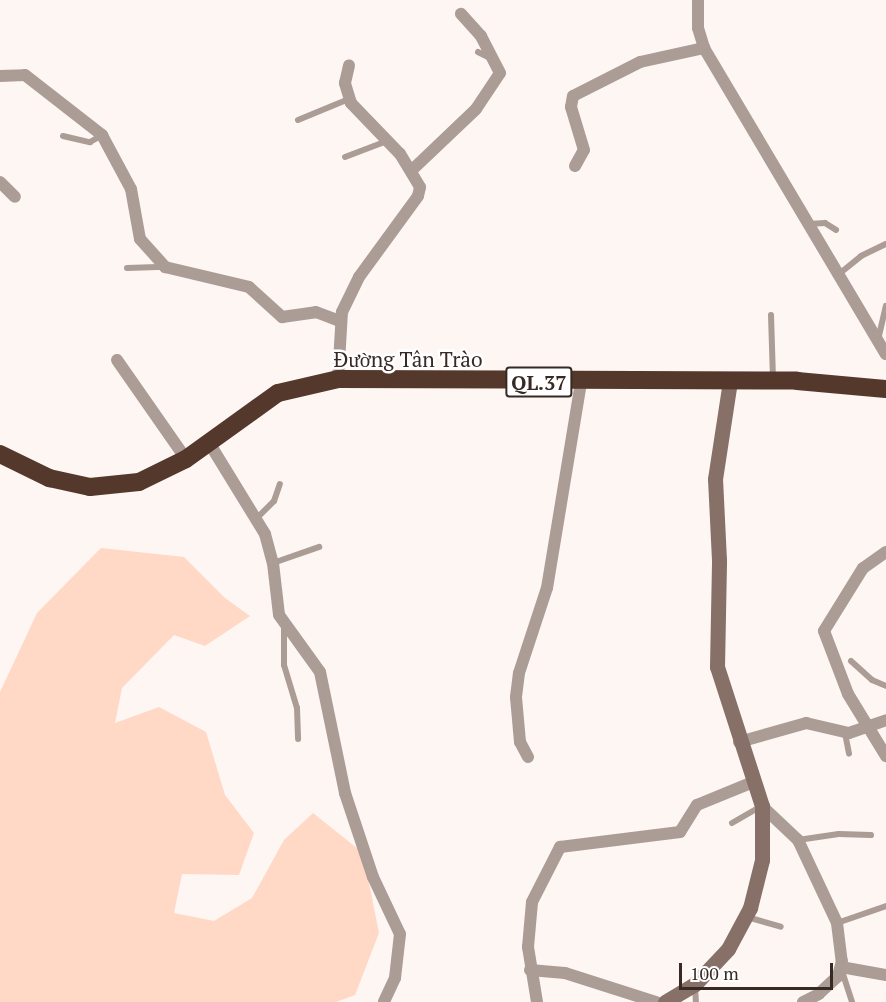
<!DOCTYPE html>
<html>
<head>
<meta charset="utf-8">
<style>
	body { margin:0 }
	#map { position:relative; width:886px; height:1002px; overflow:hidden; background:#fdf6f3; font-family:"PT Serif",serif }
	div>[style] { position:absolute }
	.green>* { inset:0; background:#ffd8c6 }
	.lane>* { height:6px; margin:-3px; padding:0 3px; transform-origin:3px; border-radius:3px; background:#ab9c95 }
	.street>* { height:12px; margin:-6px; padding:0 6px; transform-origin:6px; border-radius:6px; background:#ab9c95 }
	.secondary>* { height:15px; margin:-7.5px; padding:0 7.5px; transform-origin:7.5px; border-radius:7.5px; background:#867067 }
	.highway>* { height:18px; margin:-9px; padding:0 9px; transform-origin:9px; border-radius:9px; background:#54382b }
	span { translate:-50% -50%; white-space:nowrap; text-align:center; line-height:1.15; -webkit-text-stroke:5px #fff; paint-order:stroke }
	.shield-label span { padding:2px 4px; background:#fff; border:2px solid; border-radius:4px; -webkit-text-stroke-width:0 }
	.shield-label { font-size:20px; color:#372923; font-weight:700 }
	.street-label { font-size:21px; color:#372923 }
	.scale { position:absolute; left:679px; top:963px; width:154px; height:27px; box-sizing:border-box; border:3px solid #372923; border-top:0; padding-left:8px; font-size:18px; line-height:21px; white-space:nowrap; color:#372923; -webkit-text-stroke:4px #fff; paint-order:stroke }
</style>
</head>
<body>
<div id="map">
	<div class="green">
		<div style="clip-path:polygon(101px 548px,184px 557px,225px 598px,250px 616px,205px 646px,174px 635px,122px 688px,115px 723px,159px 707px,206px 732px,225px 795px,254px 833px,239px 875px,182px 874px,174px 913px,214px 921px,252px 898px,284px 840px,313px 813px,363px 853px,379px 933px,355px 995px,336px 1002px,0 1002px,0 692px,37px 613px)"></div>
	</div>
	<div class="lane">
		<div style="left:478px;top:52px;width:13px;rotate:27deg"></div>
		<div style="left:298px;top:120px;width:55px;rotate:-22.4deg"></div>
		<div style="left:63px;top:136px;width:28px;rotate:13deg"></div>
		<div style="left:90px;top:142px;width:13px;rotate:-29deg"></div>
		<div style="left:345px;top:157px;width:45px;rotate:-20.9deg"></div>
		<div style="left:809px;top:224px;width:16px;rotate:-4deg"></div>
		<div style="left:825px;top:223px;width:13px;rotate:32deg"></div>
		<div style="left:127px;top:268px;width:38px;rotate:-2deg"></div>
		<div style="left:839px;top:274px;width:28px;rotate:-39deg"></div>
		<div style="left:861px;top:256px;width:28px;rotate:-26deg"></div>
		<div style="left:771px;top:315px;width:63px;rotate:88.2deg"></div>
		<div style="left:878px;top:340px;width:35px;rotate:-77deg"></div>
		<div style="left:257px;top:518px;width:24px;rotate:-45deg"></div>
		<div style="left:274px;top:501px;width:18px;rotate:-71deg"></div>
		<div style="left:273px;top:563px;width:49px;rotate:-19.2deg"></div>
		<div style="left:284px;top:624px;width:41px;rotate:90deg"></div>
		<div style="left:284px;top:665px;width:45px;rotate:73.2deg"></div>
		<div style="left:297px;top:708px;width:31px;rotate:88deg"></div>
		<div style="left:851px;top:661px;width:28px;rotate:42deg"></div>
		<div style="left:872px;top:680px;width:15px;rotate:23deg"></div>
		<div style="left:845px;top:733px;width:21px;rotate:79deg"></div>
		<div style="left:732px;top:823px;width:32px;rotate:-30deg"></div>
		<div style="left:798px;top:840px;width:41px;rotate:-8.3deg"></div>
		<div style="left:839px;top:834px;width:32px;rotate:2deg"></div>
		<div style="left:747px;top:917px;width:35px;rotate:16deg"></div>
		<div style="left:837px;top:923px;width:52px;rotate:-19.1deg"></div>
		<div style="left:841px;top:968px;width:36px;rotate:72deg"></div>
		<div style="left:695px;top:985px;width:17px;rotate:87deg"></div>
	</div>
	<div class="street">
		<div style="left:698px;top:0;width:28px;rotate:90deg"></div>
		<div style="left:698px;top:28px;width:21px;rotate:73deg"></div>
		<div style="left:704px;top:48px;width:356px;rotate:59.3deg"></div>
		<div style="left:0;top:76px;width:25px;rotate:-2deg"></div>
		<div style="left:25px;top:75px;width:98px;rotate:37.9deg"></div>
		<div style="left:102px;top:135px;width:61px;rotate:61.8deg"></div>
		<div style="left:131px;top:189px;width:51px;rotate:79.8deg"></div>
		<div style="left:140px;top:239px;width:38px;rotate:48deg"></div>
		<div style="left:165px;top:267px;width:86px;rotate:13.4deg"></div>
		<div style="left:249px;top:287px;width:45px;rotate:42.3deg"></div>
		<div style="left:282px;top:317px;width:34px;rotate:-8deg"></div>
		<div style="left:316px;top:312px;width:25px;rotate:21deg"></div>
		<div style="left:575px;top:166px;width:18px;rotate:-61deg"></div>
		<div style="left:584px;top:150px;width:45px;rotate:-106.8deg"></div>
		<div style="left:571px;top:107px;width:11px;rotate:-80deg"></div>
		<div style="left:573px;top:96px;width:75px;rotate:-26.9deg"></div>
		<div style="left:640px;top:62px;width:66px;rotate:-12.3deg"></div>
		<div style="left:412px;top:170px;width:88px;rotate:-43.6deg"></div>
		<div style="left:476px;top:109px;width:43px;rotate:-56.3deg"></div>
		<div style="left:500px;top:73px;width:42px;rotate:-117.2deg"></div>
		<div style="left:481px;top:36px;width:30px;rotate:-132deg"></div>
		<div style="left:0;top:182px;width:21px;rotate:45deg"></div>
		<div style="left:117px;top:360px;width:121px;rotate:55.1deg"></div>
		<div style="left:338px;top:379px;width:67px;rotate:-86.6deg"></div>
		<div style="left:342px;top:312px;width:39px;rotate:-64deg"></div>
		<div style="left:359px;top:277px;width:100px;rotate:-53.9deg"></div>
		<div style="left:418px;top:196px;width:9px;rotate:-77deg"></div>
		<div style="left:420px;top:187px;width:39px;rotate:-121deg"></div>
		<div style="left:400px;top:154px;width:71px;rotate:-133.9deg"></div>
		<div style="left:351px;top:103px;width:21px;rotate:-107deg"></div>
		<div style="left:345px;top:83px;width:18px;rotate:-77deg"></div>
		<div style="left:208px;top:441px;width:109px;rotate:58.5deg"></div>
		<div style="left:265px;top:534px;width:30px;rotate:75deg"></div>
		<div style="left:273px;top:563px;width:52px;rotate:83.4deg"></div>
		<div style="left:279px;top:615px;width:70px;rotate:54.3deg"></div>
		<div style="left:320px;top:672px;width:124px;rotate:78.3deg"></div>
		<div style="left:345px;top:793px;width:89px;rotate:71.6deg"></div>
		<div style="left:373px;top:877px;width:63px;rotate:64.7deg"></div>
		<div style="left:400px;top:934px;width:44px;rotate:96.5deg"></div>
		<div style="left:395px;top:978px;width:26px;rotate:115deg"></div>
		<div style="left:886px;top:552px;width:28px;rotate:145deg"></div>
		<div style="left:863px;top:568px;width:74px;rotate:121.8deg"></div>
		<div style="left:824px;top:631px;width:67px;rotate:69.1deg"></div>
		<div style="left:848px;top:694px;width:73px;rotate:58.5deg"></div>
		<div style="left:739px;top:742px;width:70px;rotate:-15.8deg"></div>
		<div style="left:806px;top:723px;width:44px;rotate:13.1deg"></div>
		<div style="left:849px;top:733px;width:39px;rotate:-19deg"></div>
		<div style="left:528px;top:757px;width:17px;rotate:-118deg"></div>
		<div style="left:520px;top:742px;width:45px;rotate:-95.1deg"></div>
		<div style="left:516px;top:697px;width:24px;rotate:-83deg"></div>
		<div style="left:519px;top:673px;width:89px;rotate:-71.8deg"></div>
		<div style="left:547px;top:588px;width:209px;rotate:-80.6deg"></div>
		<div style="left:762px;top:806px;width:50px;rotate:43.4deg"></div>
		<div style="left:798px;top:840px;width:92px;rotate:64.8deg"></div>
		<div style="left:837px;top:923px;width:38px;rotate:83deg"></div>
		<div style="left:842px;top:961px;width:16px;rotate:105deg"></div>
		<div style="left:838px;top:976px;width:26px;rotate:137deg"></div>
		<div style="left:819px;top:994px;width:18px;rotate:153deg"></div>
		<div style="left:841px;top:967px;width:46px;rotate:10.1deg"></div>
		<div style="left:530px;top:970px;width:35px;rotate:5deg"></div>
		<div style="left:565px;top:973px;width:96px;rotate:17.7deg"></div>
		<div style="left:537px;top:1002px;width:56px;rotate:-99.3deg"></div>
		<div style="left:528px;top:947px;width:45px;rotate:-84.9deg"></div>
		<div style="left:532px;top:902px;width:62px;rotate:-63deg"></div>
		<div style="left:560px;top:847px;width:121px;rotate:-7.1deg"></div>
		<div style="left:680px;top:832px;width:32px;rotate:-58deg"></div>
		<div style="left:697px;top:805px;width:61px;rotate:-22.3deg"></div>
	</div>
	<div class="secondary">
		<div style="left:665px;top:1002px;width:35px;rotate:-31deg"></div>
		<div style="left:695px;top:984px;width:48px;rotate:-46.7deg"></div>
		<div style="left:728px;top:949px;width:47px;rotate:-61.8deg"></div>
		<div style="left:750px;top:908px;width:49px;rotate:-76deg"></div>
		<div style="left:762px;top:860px;width:54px;rotate:-90deg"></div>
		<div style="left:762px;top:806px;width:146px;rotate:-107.9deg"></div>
		<div style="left:717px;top:667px;width:107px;rotate:-88.9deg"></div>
		<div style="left:719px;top:560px;width:81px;rotate:-92.8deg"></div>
		<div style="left:715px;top:479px;width:99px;rotate:-81.3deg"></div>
	</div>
	<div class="highway">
		<div style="left:0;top:454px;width:55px;rotate:26.1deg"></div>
		<div style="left:49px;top:478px;width:42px;rotate:12.4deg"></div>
		<div style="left:90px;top:487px;width:49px;rotate:-5.8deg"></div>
		<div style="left:139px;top:482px;width:52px;rotate:-26.1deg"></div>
		<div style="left:186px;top:459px;width:113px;rotate:-35.7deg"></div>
		<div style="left:278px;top:393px;width:62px;rotate:-13.1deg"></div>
		<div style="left:338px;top:379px;width:459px;rotate:0.2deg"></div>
		<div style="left:797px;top:381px;width:89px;rotate:5.1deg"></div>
	</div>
	<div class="shield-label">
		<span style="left:539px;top:382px">QL.37</span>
	</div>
	<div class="street-label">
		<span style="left:408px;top:359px">Đường Tân Trào</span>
	</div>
	<div class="scale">100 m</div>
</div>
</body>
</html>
